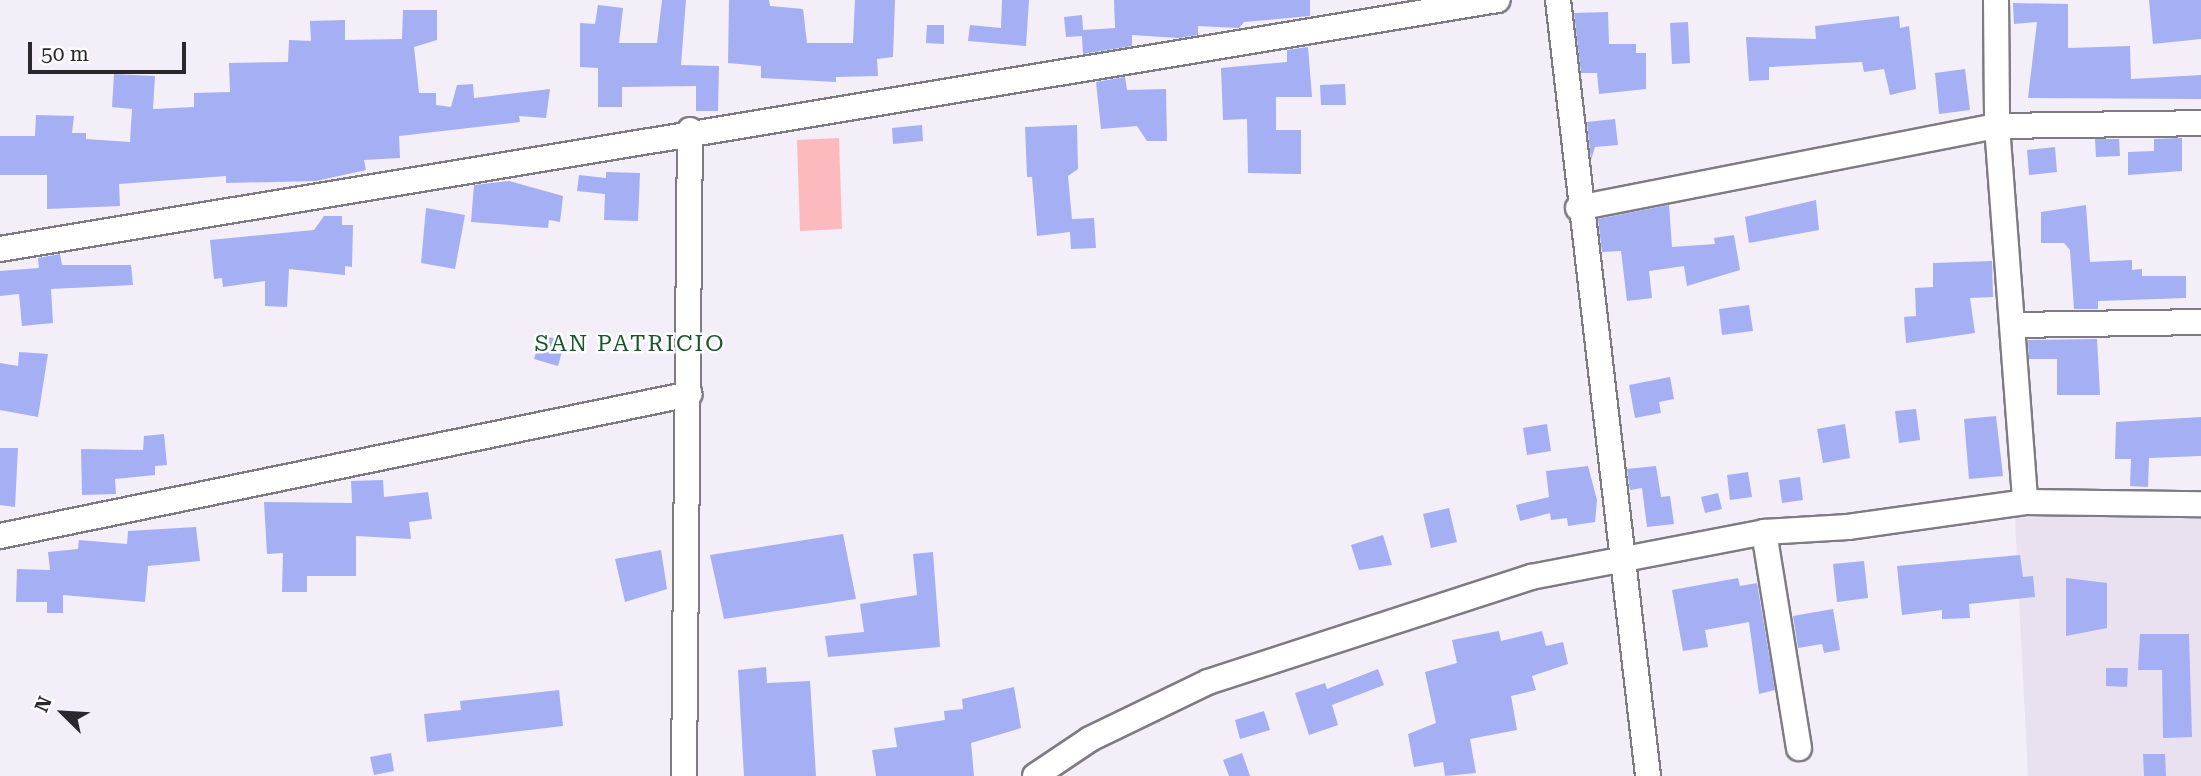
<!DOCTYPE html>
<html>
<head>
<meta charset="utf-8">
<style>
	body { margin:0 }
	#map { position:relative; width:2201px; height:776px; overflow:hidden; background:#f3eef7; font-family:"Roboto Serif",serif }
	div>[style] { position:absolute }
	.built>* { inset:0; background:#e9e0f0 }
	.green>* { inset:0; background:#fcbabf }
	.building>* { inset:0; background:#a5aff4 }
	.roads { filter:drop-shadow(2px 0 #7f7b83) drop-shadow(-2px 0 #7f7b83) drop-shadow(0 2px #7f7b83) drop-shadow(0 -2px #7f7b83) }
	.minor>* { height:24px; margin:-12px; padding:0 12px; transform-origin:12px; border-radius:12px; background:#fff }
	span { translate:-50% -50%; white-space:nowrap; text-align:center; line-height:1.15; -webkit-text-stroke:5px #fefdff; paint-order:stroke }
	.quarter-label { font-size:23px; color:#185727; letter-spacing:2px }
	.north { position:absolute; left:28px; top:678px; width:70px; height:70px; -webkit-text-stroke:5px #fefdff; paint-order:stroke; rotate:294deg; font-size:19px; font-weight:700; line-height:28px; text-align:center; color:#2a282c }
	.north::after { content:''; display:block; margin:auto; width:24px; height:32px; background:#2a282c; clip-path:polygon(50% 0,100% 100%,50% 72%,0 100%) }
	.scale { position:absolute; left:28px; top:42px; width:158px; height:32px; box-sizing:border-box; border:4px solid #2a282c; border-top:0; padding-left:9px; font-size:21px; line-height:24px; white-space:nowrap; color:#2a282c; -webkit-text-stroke:5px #fefdff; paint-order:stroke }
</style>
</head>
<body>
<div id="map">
	<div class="built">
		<div style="clip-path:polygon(2201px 511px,2201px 776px,2028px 776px,2015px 518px)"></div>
	</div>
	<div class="green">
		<div style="clip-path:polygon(839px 138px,842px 229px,800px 231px,797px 140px)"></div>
	</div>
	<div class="building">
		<div style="clip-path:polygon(662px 0,686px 0,681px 65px,719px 66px,718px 111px,696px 111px,696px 86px,622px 87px,622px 107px,598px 107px,598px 68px,580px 67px,580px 23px,595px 24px,598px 5px,623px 8px,619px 43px,657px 43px)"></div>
		<div style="clip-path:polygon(729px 0,769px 0,770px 6px,803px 9px,807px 43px,853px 43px,855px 0,895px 0,893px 57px,877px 59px,878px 76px,836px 77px,836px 82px,761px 78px,761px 66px,728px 63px)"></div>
		<div style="clip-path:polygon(1002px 0,1029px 0,1026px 46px,968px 41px,970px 25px,1001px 28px)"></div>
		<div style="clip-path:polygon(1114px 0,1310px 0,1310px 16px,1244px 22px,1239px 28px,1198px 26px,1198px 35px,1179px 38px,1132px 35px,1132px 46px,1083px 54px,1082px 36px,1066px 37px,1064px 17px,1082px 15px,1083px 30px,1115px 28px)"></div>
		<div style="clip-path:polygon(2149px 0,2201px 0,2201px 39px,2153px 44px)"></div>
		<div style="clip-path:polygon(2013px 3px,2068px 4px,2068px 48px,2130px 46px,2131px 79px,2201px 75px,2201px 99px,2028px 98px,2037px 22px,2014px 24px)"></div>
		<div style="clip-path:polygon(403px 10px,437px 10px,437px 40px,414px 47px,419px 93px,436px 93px,436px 105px,451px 107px,457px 85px,473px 84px,474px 98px,550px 89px,546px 118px,519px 116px,520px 122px,399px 136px,400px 158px,364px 160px,366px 170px,316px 181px,226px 183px,226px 176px,119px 184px,120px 206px,47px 209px,47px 175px,0 175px,0 136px,35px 136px,36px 115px,74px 116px,72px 133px,86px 133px,86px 139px,130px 142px,132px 109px,112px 107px,114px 74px,155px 76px,153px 109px,194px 107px,194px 93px,230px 92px,229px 63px,288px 62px,289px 40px,311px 41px,310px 21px,345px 20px,345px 40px,402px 39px)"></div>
		<div style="clip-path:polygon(1608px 12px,1609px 44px,1636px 44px,1636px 53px,1646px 53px,1646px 89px,1599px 94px,1597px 73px,1581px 73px,1574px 13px)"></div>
		<div style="clip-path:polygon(1899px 16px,1900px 28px,1909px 26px,1916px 89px,1890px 95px,1884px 69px,1864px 72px,1862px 62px,1769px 67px,1769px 80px,1749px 81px,1746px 37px,1816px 39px,1815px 26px)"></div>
		<div style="clip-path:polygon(1688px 22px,1690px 63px,1672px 64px,1670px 23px)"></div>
		<div style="clip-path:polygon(927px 25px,944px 25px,944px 44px,926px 43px)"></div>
		<div style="clip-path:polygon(1308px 47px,1312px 97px,1276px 97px,1276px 130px,1301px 130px,1301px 174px,1248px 173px,1247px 119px,1223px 120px,1221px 68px,1287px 62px,1287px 50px)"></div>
		<div style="clip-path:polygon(1965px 69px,1970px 110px,1939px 114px,1935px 73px)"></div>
		<div style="clip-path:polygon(1125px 77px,1127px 90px,1166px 89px,1167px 141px,1147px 141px,1137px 126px,1101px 129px,1096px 82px)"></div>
		<div style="clip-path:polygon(1345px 84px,1346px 105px,1321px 105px,1320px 85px)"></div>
		<div style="clip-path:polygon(1615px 119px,1618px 145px,1595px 147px,1591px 160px,1587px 122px)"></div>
		<div style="clip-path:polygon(922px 125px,923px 141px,893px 144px,892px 128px)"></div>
		<div style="clip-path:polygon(1077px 125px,1078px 169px,1068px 176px,1072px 219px,1094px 218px,1096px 248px,1071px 249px,1070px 232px,1037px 236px,1032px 177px,1027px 177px,1025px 127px)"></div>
		<div style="clip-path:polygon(2182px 138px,2182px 171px,2128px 175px,2128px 152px,2154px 151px,2154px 139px)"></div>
		<div style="clip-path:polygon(2095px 139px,2119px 139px,2120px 156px,2096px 157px)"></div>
		<div style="clip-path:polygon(2055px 147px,2057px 172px,2029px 175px,2027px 150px)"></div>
		<div style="clip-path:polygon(606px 172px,640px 173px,638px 221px,604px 220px,605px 194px,577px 191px,579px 175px,606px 178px)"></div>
		<div style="clip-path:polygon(509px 181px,563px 196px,560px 222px,549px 220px,548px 228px,471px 222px,474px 185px)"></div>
		<div style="clip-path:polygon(1816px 200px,1819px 230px,1749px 243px,1745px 217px)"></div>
		<div style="clip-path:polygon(1669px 205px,1672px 247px,1715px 244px,1714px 238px,1734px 235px,1740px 270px,1687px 286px,1684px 266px,1649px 271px,1652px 298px,1627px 301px,1621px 251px,1602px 252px,1598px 219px)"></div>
		<div style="clip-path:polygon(2086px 205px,2090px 262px,2132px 260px,2132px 270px,2142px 269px,2142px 276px,2186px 276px,2186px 298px,2098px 301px,2098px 309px,2074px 309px,2070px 250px,2064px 243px,2041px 243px,2041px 212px)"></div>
		<div style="clip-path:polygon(426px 208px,465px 215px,455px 269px,421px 263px)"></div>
		<div style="clip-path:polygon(324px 216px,342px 216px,342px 225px,353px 225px,352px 267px,345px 266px,345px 275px,289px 269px,287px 307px,265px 306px,265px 281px,223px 287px,222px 278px,214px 279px,210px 240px,314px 230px)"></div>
		<div style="clip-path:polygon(60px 254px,62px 265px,131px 265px,133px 285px,51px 289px,53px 323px,22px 326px,19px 294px,0 296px,0 271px,39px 268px,38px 258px)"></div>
		<div style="clip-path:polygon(1992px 261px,1993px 297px,1970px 298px,1975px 333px,1906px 343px,1904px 317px,1916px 316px,1915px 288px,1933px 287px,1933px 263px)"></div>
		<div style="clip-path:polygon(1749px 305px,1753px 331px,1722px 335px,1719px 309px)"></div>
		<div style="clip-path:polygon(541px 335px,565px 341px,558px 366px,534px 359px)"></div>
		<div style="clip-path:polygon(2097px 339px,2100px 395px,2057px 395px,2057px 359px,2029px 359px,2028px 340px)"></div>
		<div style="clip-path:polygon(19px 352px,48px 354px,38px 417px,0 410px,0 363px,18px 366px)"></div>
		<div style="clip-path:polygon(1670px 377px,1674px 399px,1659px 402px,1661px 413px,1635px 418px,1629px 385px)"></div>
		<div style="clip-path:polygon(1916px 409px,1920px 440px,1899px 443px,1895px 411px)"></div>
		<div style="clip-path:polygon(1996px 416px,2003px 476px,1969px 479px,1964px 419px)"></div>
		<div style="clip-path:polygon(2201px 417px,2201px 456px,2149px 458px,2148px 487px,2130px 486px,2131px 459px,2115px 459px,2116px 422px)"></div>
		<div style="clip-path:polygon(1547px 424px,1551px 451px,1527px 455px,1523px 428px)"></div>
		<div style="clip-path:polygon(1845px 424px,1850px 458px,1823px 463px,1817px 429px)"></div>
		<div style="clip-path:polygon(164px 434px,167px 465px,155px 466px,155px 475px,115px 479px,116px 494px,82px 495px,81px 449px,143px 450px,144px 436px)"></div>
		<div style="clip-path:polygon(0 448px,18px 448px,15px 507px,0 505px)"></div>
		<div style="clip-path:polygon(1588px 466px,1597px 500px,1595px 522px,1568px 526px,1567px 518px,1551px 520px,1550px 513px,1520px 521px,1516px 505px,1549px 497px,1546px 471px)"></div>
		<div style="clip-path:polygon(1656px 466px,1661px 497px,1670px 496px,1674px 524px,1647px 527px,1642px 488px,1630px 490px,1627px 469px)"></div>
		<div style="clip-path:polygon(1748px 472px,1752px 497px,1730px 500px,1727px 475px)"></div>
		<div style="clip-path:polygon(1800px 477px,1803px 500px,1782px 503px,1779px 480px)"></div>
		<div style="clip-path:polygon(383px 480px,384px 497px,428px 492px,432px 519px,409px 522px,411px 539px,356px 536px,356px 576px,307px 576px,307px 592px,282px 592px,283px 553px,267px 554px,264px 502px,352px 503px,351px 481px)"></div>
		<div style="clip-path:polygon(1718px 493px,1722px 509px,1705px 513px,1701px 497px)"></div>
		<div style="clip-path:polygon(1449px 508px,1457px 542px,1431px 548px,1423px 514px)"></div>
		<div style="clip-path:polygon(196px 527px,200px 561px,148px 566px,145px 602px,63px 595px,63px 613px,47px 613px,47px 602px,16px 602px,17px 569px,50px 570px,48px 552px,78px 549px,79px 540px,127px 544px,128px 531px)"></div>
		<div style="clip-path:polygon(843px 534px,856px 599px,724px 619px,710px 555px)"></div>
		<div style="clip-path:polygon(1383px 535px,1392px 565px,1359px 570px,1351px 545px)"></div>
		<div style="clip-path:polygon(661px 550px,667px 589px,625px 602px,615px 559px)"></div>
		<div style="clip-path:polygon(933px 552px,940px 647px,828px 657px,825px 636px,864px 632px,860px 604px,917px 595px,913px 554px)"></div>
		<div style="clip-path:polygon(2020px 555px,2023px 577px,2033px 576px,2035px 597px,1969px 604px,1970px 618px,1942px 619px,1942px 610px,1902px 615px,1897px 566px)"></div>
		<div style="clip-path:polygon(1864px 561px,1868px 598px,1837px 602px,1833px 564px)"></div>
		<div style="clip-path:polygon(1738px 578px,1740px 586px,1757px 583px,1775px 690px,1759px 694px,1749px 622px,1705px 630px,1708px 647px,1683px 651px,1672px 590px)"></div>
		<div style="clip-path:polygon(2066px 578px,2107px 583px,2107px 628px,2066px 636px)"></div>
		<div style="clip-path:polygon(1833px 609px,1840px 650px,1824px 653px,1822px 644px,1798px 648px,1793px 616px)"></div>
		<div style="clip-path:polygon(1499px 631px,1501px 641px,1542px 631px,1546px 646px,1563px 642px,1568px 664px,1532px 676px,1536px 690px,1511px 696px,1517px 730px,1470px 739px,1476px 773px,1445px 776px,1443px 762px,1414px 767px,1408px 734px,1436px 723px,1425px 672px,1457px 663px,1452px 640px)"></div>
		<div style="clip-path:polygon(2140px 634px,2189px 634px,2192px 737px,2163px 738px,2162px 670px,2138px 670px)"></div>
		<div style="clip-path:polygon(766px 667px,767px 683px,810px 681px,816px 776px,744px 776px,738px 670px)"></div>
		<div style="clip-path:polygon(2106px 668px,2128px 668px,2127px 687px,2106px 686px)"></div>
		<div style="clip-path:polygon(1378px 669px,1384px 685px,1332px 705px,1338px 725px,1309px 735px,1295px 693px,1325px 683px,1327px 689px)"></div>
		<div style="clip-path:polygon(1014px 687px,1021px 728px,971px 743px,974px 776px,876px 776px,872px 750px,897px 747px,894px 728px,945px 720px,944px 711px,963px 709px,962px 699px)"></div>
		<div style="clip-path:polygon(559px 690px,563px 726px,427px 742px,424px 714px,461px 710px,460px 701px)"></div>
		<div style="clip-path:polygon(1264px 711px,1270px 730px,1240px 739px,1235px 720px)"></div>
		<div style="clip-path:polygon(391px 753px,394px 771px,374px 775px,370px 757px)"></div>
		<div style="clip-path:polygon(1242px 753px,1250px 776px,1229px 776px,1223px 760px)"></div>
		<div style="clip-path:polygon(2143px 754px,2165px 754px,2166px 776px,2144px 776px)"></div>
	</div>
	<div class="roads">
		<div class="minor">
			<div style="left:1558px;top:0;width:781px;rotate:83.38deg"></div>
			<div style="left:1996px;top:0;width:126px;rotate:89.5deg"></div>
			<div style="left:1997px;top:126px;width:377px;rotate:85.7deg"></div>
			<div style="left:1578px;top:208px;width:427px;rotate:-11.1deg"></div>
			<div style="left:1997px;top:126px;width:204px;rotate:-0.8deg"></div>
			<div style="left:0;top:249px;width:1518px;rotate:-9.44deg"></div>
			<div style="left:2013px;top:325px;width:188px;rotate:-0.9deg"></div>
			<div style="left:1764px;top:532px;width:219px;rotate:80.8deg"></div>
			<div style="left:0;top:536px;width:704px;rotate:-11.63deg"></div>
			<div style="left:684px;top:776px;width:646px;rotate:-89.47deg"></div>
			<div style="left:1035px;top:776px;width:66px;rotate:-33.9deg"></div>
			<div style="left:1090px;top:739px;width:131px;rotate:-25.8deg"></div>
			<div style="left:1208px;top:682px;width:340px;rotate:-18deg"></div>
			<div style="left:1531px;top:577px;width:237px;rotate:-10.9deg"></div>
			<div style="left:1764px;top:532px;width:84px;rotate:-3.4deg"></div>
			<div style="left:1848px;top:527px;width:179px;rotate:-8deg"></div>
			<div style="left:2025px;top:502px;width:176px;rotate:0.7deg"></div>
		</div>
	</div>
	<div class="quarter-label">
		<span style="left:630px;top:344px">SAN PATRICIO</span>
	</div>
	<div class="north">N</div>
	<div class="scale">50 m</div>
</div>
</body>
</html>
